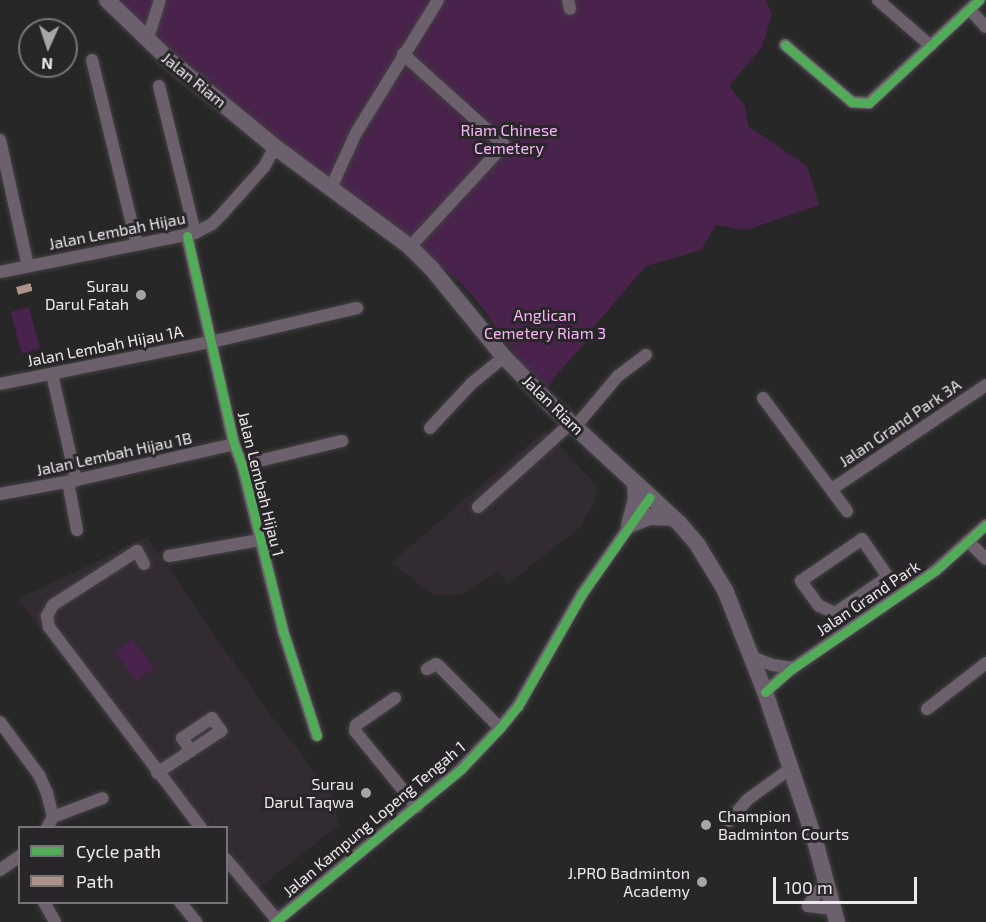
<!DOCTYPE html>
<style>
body{margin:0}
#map{position:relative;width:986px;height:922px;overflow:hidden;background:#282728;font-family:"Exo 2",sans-serif}
div>[style]{position:absolute}
.built>*{inset:0;background:#322b32}
.green>*{inset:0;background:#49234b;transform-origin:0 0}
.roads{filter:drop-shadow(0 0 2px #434243) drop-shadow(0 0 2px #434243)}
.minor>*{height:12px;margin:-6px;padding:0 6px;transform-origin:6px;border-radius:6px;background:#6c606d}
.major>*{height:16px;margin:-8px;padding:0 8px;transform-origin:8px;border-radius:8px;background:#6d606e}
.quiet>*{height:8px;margin-top:-4px;transform-origin:0;background:repeating-linear-gradient(90deg,#af9288 0 15px,transparent 0 23px)}
.cycleway>*{height:9px;margin:-4.5px;padding:0 4.5px;transform-origin:4.5px;border-radius:4.5px;background:#51ab58}
.dots>*{width:16px;height:16px;translate:-50% -50%;box-sizing:border-box;border:3px solid #292629;border-radius:50%}
span{translate:-50% -50%;white-space:nowrap;text-align:center;line-height:1.15;-webkit-text-stroke:6px #292629;paint-order:stroke}
.street-label{font-size:16px;color:#ebe9eb}
.park-label{font-size:16px;color:#f8b4f8}
.poi-label{font-size:16px;color:#ebe9eb}
.right{translate:-100% -50%;text-align:right}
.left{translate:0 -50%;text-align:left}
.legend{position:absolute;left:18px;top:826px;width:210px;height:78px;box-sizing:border-box;background:#292629;border:2px solid #777477;margin:0;padding:8px 10px;list-style:none;font-size:18px;color:#ebe9eb}
.legend li{display:flex;align-items:center;gap:12px;height:30px}
.legend b{width:30px;border:2px solid #777477}
.north{position:absolute;left:18px;top:18px;width:60px;height:60px;box-sizing:border-box;background:#292629;border:2px solid #777477;border-radius:50%;rotate:183deg;font-size:16px;font-weight:700;line-height:24px;text-align:center;color:#ebe9eb}
.north::after{content:'';display:block;margin:auto;width:21px;height:27px;background:#a7a5a7;clip-path:polygon(50% 0,100% 100%,50% 72%,0 100%)}
.scale{position:absolute;left:773px;top:877px;width:144px;height:27px;box-sizing:border-box;border:3px solid #ebe9eb;border-top:0;padding-left:8px;font-size:18px;line-height:21px;white-space:nowrap;color:#ebe9eb;-webkit-text-stroke:4px #292629;paint-order:stroke}
</style>
<div id="map">
<div class="built">
<div style="clip-path:polygon(545px 430px,598px 487px,593px 505px,580px 527px,508px 584px,498px 572px,460px 595px,434px 595px,391px 563px)"></div>
<div style="clip-path:polygon(147px 537px,264px 706px,318px 776px,331px 788px,339px 825px,245px 899px,227px 874px,226px 828px,191px 827px,18px 599px)"></div>
</div>
<div class="green">
<div style="clip-path:polygon(121px 0,766px 0,772px 14px,762px 47px,729px 86px,745px 106px,748px 126px,807px 166px,819px 205px,747px 230px,716px 225px,701px 250px,646px 266px,585px 337px,587px 341px,558px 373px,548px 387px,519px 361px,482px 307px,459px 281px,338px 184px,206px 84px,128px 12px)"></div>
<div style="left:29px;top:307px;width:43px;height:19px;rotate:75deg"></div>
<div style="left:133px;top:639px;width:36px;height:22px;rotate:54deg"></div>
</div>
<div class="roads">
<div class="minor">
<div style="left:568px;top:0;width:9px;rotate:77deg"></div>
<div style="left:878px;top:0;width:70px;rotate:41deg"></div>
<div style="left:970px;top:10px;width:23px;rotate:47deg"></div>
<div style="left:147px;top:41px;width:43px;rotate:-72.4deg"></div>
<div style="left:785px;top:45px;width:88px;rotate:40.4deg"></div>
<div style="left:852px;top:102px;width:17px;rotate:3deg"></div>
<div style="left:869px;top:103px;width:151px;rotate:-43.1deg"></div>
<div style="left:403px;top:54px;width:136px;rotate:42deg"></div>
<div style="left:504px;top:145px;width:139px;rotate:132.7deg"></div>
<div style="left:92px;top:60px;width:190px;rotate:76.3deg"></div>
<div style="left:159px;top:86px;width:151px;rotate:76.2deg"></div>
<div style="left:0;top:140px;width:129px;rotate:77.5deg"></div>
<div style="left:331px;top:188px;width:60px;rotate:-65.6deg"></div>
<div style="left:356px;top:133px;width:156px;rotate:-58.3deg"></div>
<div style="left:187px;top:236px;width:213px;rotate:77.3deg"></div>
<div style="left:234px;top:444px;width:22px;rotate:69deg"></div>
<div style="left:242px;top:465px;width:171px;rotate:76.1deg"></div>
<div style="left:283px;top:631px;width:110px;rotate:72.1deg"></div>
<div style="left:0;top:272px;width:199px;rotate:-11.3deg"></div>
<div style="left:195px;top:233px;width:19px;rotate:-28deg"></div>
<div style="left:212px;top:224px;width:16px;rotate:-45deg"></div>
<div style="left:223px;top:213px;width:62px;rotate:-48.3deg"></div>
<div style="left:264px;top:167px;width:23px;rotate:-61deg"></div>
<div style="left:52px;top:374px;width:109px;rotate:77.2deg"></div>
<div style="left:0;top:384px;width:215px;rotate:-11.3deg"></div>
<div style="left:211px;top:342px;width:150px;rotate:-13.1deg"></div>
<div style="left:763px;top:398px;width:141px;rotate:53.4deg"></div>
<div style="left:575px;top:427px;width:67px;rotate:-49.9deg"></div>
<div style="left:618px;top:376px;width:35px;rotate:-37deg"></div>
<div style="left:430px;top:428px;width:62px;rotate:-47deg"></div>
<div style="left:472px;top:383px;width:41px;rotate:-39.1deg"></div>
<div style="left:242px;top:465px;width:103px;rotate:-13.5deg"></div>
<div style="left:68px;top:482px;width:49px;rotate:79.4deg"></div>
<div style="left:832px;top:489px;width:186px;rotate:-34deg"></div>
<div style="left:0;top:494px;width:77px;rotate:-10.4deg"></div>
<div style="left:76px;top:480px;width:162px;rotate:-12.8deg"></div>
<div style="left:478px;top:507px;width:125px;rotate:-42.1deg"></div>
<div style="left:862px;top:539px;width:46px;rotate:55.6deg"></div>
<div style="left:888px;top:577px;width:64px;rotate:145.8deg"></div>
<div style="left:835px;top:613px;width:17px;rotate:-156deg"></div>
<div style="left:819px;top:606px;width:31px;rotate:-126deg"></div>
<div style="left:801px;top:581px;width:74px;rotate:-34.5deg"></div>
<div style="left:968px;top:541px;width:25px;rotate:45deg"></div>
<div style="left:169px;top:556px;width:92px;rotate:-10deg"></div>
<div style="left:144px;top:564px;width:15px;rotate:-118deg"></div>
<div style="left:137px;top:551px;width:100px;rotate:147.3deg"></div>
<div style="left:53px;top:605px;width:13px;rotate:119deg"></div>
<div style="left:47px;top:616px;width:11px;rotate:80deg"></div>
<div style="left:49px;top:627px;width:252px;rotate:52.9deg"></div>
<div style="left:750px;top:656px;width:24px;rotate:22deg"></div>
<div style="left:772px;top:665px;width:21px;rotate:8deg"></div>
<div style="left:427px;top:669px;width:10px;rotate:-29deg"></div>
<div style="left:436px;top:664px;width:4px;rotate:34deg"></div>
<div style="left:439px;top:666px;width:87px;rotate:45.5deg"></div>
<div style="left:765px;top:692px;width:37px;rotate:-41deg"></div>
<div style="left:793px;top:668px;width:173px;rotate:-34.4deg"></div>
<div style="left:936px;top:570px;width:67px;rotate:-42deg"></div>
<div style="left:395px;top:698px;width:47px;rotate:145.3deg"></div>
<div style="left:356px;top:725px;width:6px;rotate:99deg"></div>
<div style="left:355px;top:731px;width:98px;rotate:50.8deg"></div>
<div style="left:927px;top:709px;width:75px;rotate:-37.9deg"></div>
<div style="left:0;top:722px;width:66px;rotate:53.7deg"></div>
<div style="left:39px;top:775px;width:20px;rotate:66deg"></div>
<div style="left:47px;top:793px;width:25px;rotate:76deg"></div>
<div style="left:53px;top:817px;width:13px;rotate:119deg"></div>
<div style="left:157px;top:773px;width:77px;rotate:-33.3deg"></div>
<div style="left:221px;top:731px;width:16px;rotate:-125deg"></div>
<div style="left:212px;top:718px;width:36px;rotate:146deg"></div>
<div style="left:182px;top:738px;width:16px;rotate:55deg"></div>
<div style="left:53px;top:817px;width:53px;rotate:-20.8deg"></div>
<div style="left:729px;top:821px;width:28px;rotate:-49deg"></div>
<div style="left:747px;top:800px;width:54px;rotate:-36deg"></div>
<div style="left:226px;top:859px;width:80px;rotate:50.1deg"></div>
<div style="left:0;top:870px;width:24px;rotate:-35deg"></div>
<div style="left:826px;top:881px;width:31px;rotate:126deg"></div>
<div style="left:808px;top:906px;width:26px;rotate:7deg"></div>
<div style="left:44px;top:902px;width:23px;rotate:61deg"></div>
<div style="left:180px;top:902px;width:26px;rotate:51deg"></div>
<div style="left:275px;top:922px;width:241px;rotate:-39.4deg"></div>
<div style="left:461px;top:769px;width:57px;rotate:-46.4deg"></div>
<div style="left:500px;top:728px;width:28px;rotate:-51deg"></div>
<div style="left:518px;top:706px;width:129px;rotate:-60.3deg"></div>
<div style="left:582px;top:594px;width:118px;rotate:-55deg"></div>
</div>
<div class="major">
<div style="left:107px;top:0;width:85px;rotate:44deg"></div>
<div style="left:168px;top:59px;width:139px;rotate:39.4deg"></div>
<div style="left:275px;top:147px;width:168px;rotate:36.5deg"></div>
<div style="left:410px;top:247px;width:31px;rotate:45deg"></div>
<div style="left:432px;top:269px;width:114px;rotate:50.7deg"></div>
<div style="left:504px;top:357px;width:64px;rotate:45.6deg"></div>
<div style="left:549px;top:403px;width:177px;rotate:42.7deg"></div>
<div style="left:679px;top:523px;width:28px;rotate:49deg"></div>
<div style="left:697px;top:544px;width:54px;rotate:58.7deg"></div>
<div style="left:725px;top:590px;width:110px;rotate:68.6deg"></div>
<div style="left:765px;top:692px;width:157px;rotate:71.4deg"></div>
<div style="left:815px;top:841px;width:84px;rotate:74.8deg"></div>
<div style="left:629px;top:525px;width:22px;rotate:-21deg"></div>
<div style="left:650px;top:517px;width:23px;rotate:2deg"></div>
<div style="left:629px;top:525px;width:27px;rotate:-75deg"></div>
<div style="left:636px;top:499px;width:16px;rotate:-94deg"></div>
</div>
</div>
<div class="quiet">
<div style="left:17px;top:291px;width:18px;rotate:-16deg"></div>
</div>
<div class="cycleway">
<div style="left:785px;top:45px;width:88px;rotate:40.4deg"></div>
<div style="left:852px;top:102px;width:17px;rotate:3deg"></div>
<div style="left:869px;top:103px;width:151px;rotate:-43.1deg"></div>
<div style="left:187px;top:236px;width:213px;rotate:77.3deg"></div>
<div style="left:234px;top:444px;width:22px;rotate:69deg"></div>
<div style="left:242px;top:465px;width:171px;rotate:76.1deg"></div>
<div style="left:283px;top:631px;width:110px;rotate:72.1deg"></div>
<div style="left:765px;top:692px;width:37px;rotate:-41deg"></div>
<div style="left:793px;top:668px;width:173px;rotate:-34.4deg"></div>
<div style="left:936px;top:570px;width:67px;rotate:-42deg"></div>
<div style="left:275px;top:922px;width:241px;rotate:-39.4deg"></div>
<div style="left:461px;top:769px;width:57px;rotate:-46.4deg"></div>
<div style="left:500px;top:728px;width:28px;rotate:-51deg"></div>
<div style="left:518px;top:706px;width:129px;rotate:-60.3deg"></div>
<div style="left:582px;top:594px;width:118px;rotate:-55deg"></div>
</div>
<div class="dots">
<div style="left:141px;top:295px;background:#a7a5a7"></div>
<div style="left:366px;top:793px;background:#a7a5a7"></div>
<div style="left:706px;top:825px;background:#a7a5a7"></div>
<div style="left:702px;top:882px;background:#a7a5a7"></div>
</div>
<div class="street-label">
<span style="left:194px;top:80px;rotate:39deg">Jalan Riam</span>
<span style="left:117px;top:231px;rotate:-11deg">Jalan Lembah Hijau</span>
<span style="left:105px;top:346px;rotate:-11deg">Jalan Lembah Hijau 1A</span>
<span style="left:553px;top:405px;rotate:44deg">Jalan Riam</span>
<span style="left:900px;top:423px;rotate:-34deg">Jalan Grand Park 3A</span>
<span style="left:114px;top:454px;rotate:-12deg">Jalan Lembah Hijau 1B</span>
<span style="left:261px;top:484px;rotate:76deg">Jalan Lembah Hijau 1</span>
<span style="left:868px;top:598px;rotate:-34deg">Jalan Grand Park</span>
<span style="left:374px;top:819px;rotate:-40deg">Jalan Kampung Lopeng Tengah 1</span>
</div>
<div class="park-label">
<span style="left:509px;top:139px">Riam Chinese<br>Cemetery</span>
<span style="left:545px;top:324px">Anglican<br>Cemetery Riam 3</span>
</div>
<div class="poi-label">
<span class="right" style="left:129px;top:295px">Surau<br>Darul Fatah</span>
<span class="right" style="left:354px;top:793px">Surau<br>Darul Taqwa</span>
<span class="left" style="left:718px;top:825px">Champion<br>Badminton Courts</span>
<span class="right" style="left:690px;top:882px">J.PRO Badminton<br>Academy</span>
</div>
<ul class="legend">
<li><b style="height:8px;background:#51ab58"></b>Cycle path</li>
<li><b style="height:8px;background:#af9288"></b>Path</li>
</ul>
<div class="north">N</div>
<div class="scale">100 m</div>
</div>
